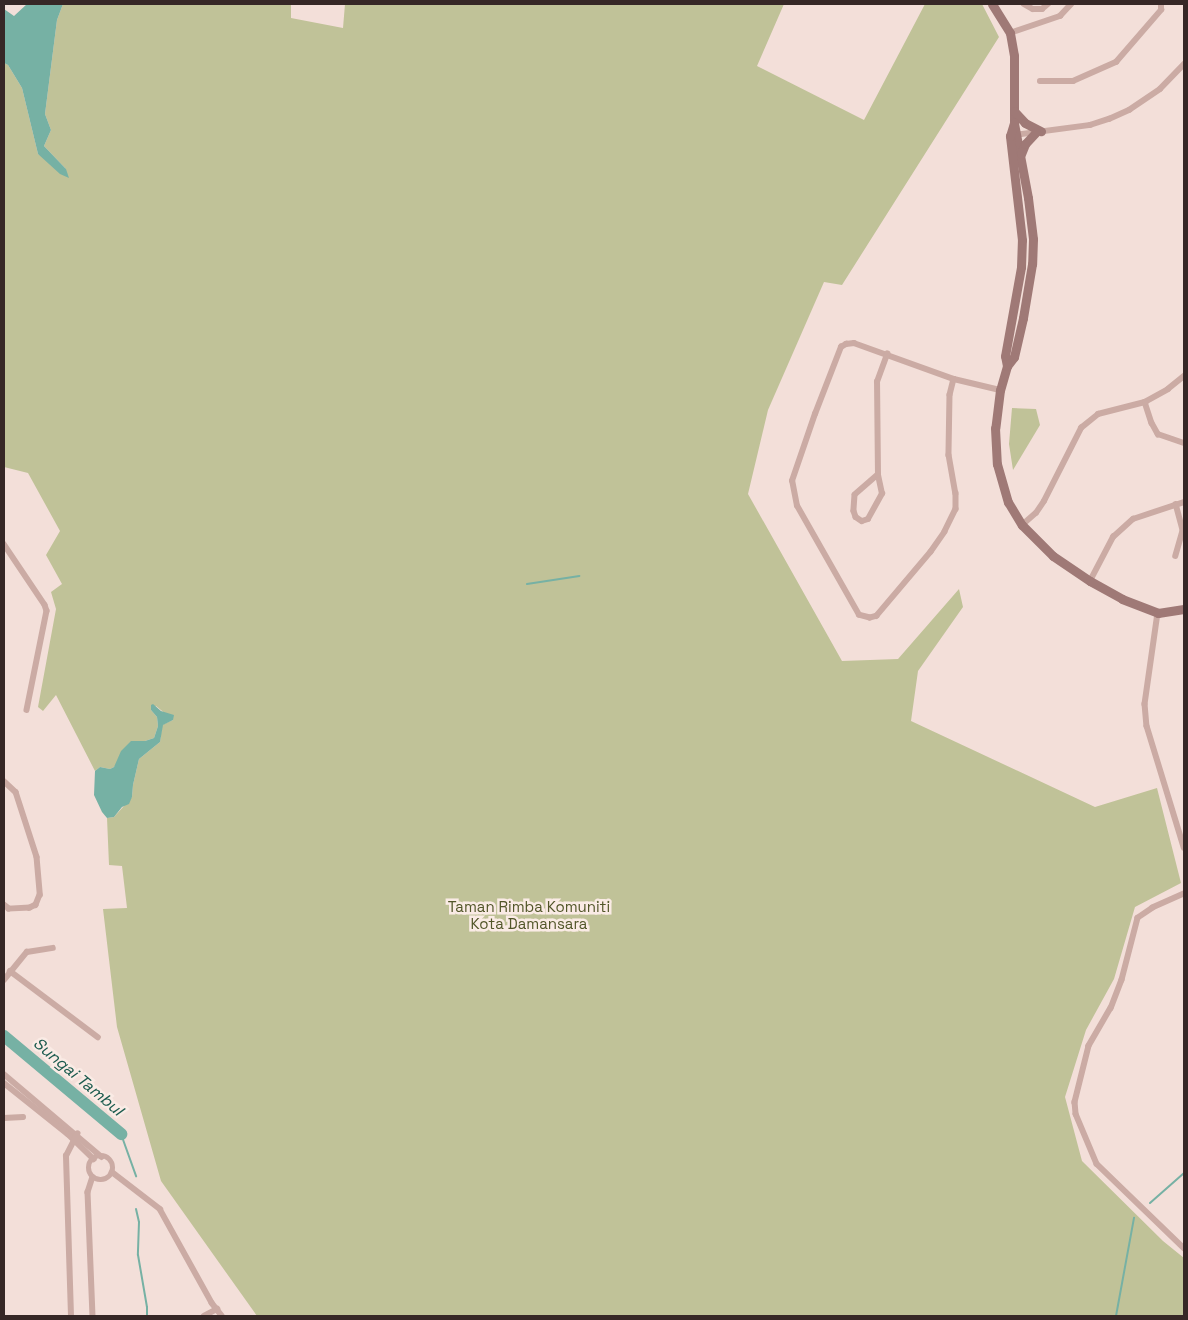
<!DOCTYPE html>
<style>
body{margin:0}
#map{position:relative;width:1188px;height:1320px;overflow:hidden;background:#f3dfd9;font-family:"Space Grotesk",sans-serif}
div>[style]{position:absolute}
.green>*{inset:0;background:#c0c298}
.water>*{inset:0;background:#76b1a4}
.stream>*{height:2px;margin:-1px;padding:0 1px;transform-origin:1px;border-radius:1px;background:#76b1a4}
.river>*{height:12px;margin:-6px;padding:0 6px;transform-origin:6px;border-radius:6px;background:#76b1a4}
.street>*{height:5.5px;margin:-2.75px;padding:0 2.75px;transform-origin:2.75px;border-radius:2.75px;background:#cbaba4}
.street>.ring{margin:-2.75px;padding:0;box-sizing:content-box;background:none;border:5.5px solid #cbaba4;border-radius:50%}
.secondary>*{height:9px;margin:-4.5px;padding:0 4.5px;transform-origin:4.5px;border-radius:4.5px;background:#9f7976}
span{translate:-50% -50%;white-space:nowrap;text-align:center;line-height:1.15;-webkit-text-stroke:5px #faebe5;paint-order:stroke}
.park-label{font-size:15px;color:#525629}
.water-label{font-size:16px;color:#1a5a4d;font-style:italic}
.frame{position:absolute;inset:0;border:5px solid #362726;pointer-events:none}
</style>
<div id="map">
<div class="green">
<div style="clip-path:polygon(63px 4px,291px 4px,291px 18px,343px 28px,345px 4px,784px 4px,757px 66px,864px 120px,925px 4px,982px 4px,999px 37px,842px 285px,824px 282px,768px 410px,748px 494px,842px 661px,898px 659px,959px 589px,963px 607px,918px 671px,911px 721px,1095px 807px,1157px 788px,1181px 883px,1135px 907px,1114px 979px,1086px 1030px,1065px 1097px,1082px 1161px,1163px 1241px,1184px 1258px,1184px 1316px,257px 1316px,161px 1181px,117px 1027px,103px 909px,127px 908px,122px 866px,109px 865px,107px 818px,114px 817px,132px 797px,133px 785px,139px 759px,160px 742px,162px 725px,173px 720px,156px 706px,151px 710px,157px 717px,158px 726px,154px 738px,145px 741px,137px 741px,114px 767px,110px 769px,100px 767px,95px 771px,56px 695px,43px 711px,38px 707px,56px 609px,51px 592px,62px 584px,46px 555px,60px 531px,28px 473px,4px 467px,4px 63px,8px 65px,22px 88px,38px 154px,66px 169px,44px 146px,51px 130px,45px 114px,57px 20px)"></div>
<div style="clip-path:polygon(1012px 408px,1036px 409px,1040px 425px,1013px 470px,1009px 444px)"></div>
</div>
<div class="water">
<div style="clip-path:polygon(27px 4px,63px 4px,57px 20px,45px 114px,51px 130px,44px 146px,66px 169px,69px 178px,60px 174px,38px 154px,22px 88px,8px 65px,4px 63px,4px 9px,14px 16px)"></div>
<div style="clip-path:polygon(153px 704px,161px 711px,174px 715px,173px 720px,163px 725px,160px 742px,139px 759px,133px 785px,132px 797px,129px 804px,122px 807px,114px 817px,107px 818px,102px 812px,94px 795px,95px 771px,100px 767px,110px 769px,114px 767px,121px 751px,131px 741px,145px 741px,154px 738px,158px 726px,157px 717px,151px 710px,151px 705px)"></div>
</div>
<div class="stream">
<div style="left:527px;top:584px;width:53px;rotate:-8.7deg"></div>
<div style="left:121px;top:1134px;width:45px;rotate:70.3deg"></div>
<div style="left:1150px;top:1203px;width:45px;rotate:-41.4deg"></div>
<div style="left:136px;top:1209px;width:13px;rotate:77deg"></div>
<div style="left:139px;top:1222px;width:33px;rotate:92deg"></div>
<div style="left:138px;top:1255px;width:53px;rotate:80.2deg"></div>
<div style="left:147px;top:1307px;width:9px;rotate:90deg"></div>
<div style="left:1116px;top:1316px;width:100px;rotate:-79.6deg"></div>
</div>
<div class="river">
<div style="left:4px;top:1036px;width:153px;rotate:39.9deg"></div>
</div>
<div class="street">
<div style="left:1024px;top:4px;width:10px;rotate:29deg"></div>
<div style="left:1033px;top:9px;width:9px"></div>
<div style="left:1042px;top:9px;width:8px;rotate:-40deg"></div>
<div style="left:1010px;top:33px;width:53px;rotate:-18.8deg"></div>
<div style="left:1060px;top:16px;width:16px;rotate:-47deg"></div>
<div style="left:1040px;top:81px;width:33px"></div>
<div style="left:1073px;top:81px;width:47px;rotate:-23.8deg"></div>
<div style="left:1116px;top:62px;width:69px;rotate:-49.1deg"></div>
<div style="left:1161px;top:10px;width:6px;rotate:-90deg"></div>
<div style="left:1014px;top:135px;width:77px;rotate:-7.5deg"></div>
<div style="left:1090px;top:125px;width:20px;rotate:-18deg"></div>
<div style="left:1109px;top:119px;width:22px;rotate:-24deg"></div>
<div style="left:1129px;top:110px;width:37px;rotate:-34deg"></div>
<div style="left:1160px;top:89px;width:35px;rotate:-46deg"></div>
<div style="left:854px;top:343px;width:106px;rotate:19.8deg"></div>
<div style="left:954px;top:379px;width:16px;rotate:104deg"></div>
<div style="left:950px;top:395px;width:60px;rotate:91deg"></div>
<div style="left:949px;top:455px;width:39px;rotate:80deg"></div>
<div style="left:956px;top:493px;width:16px;rotate:90deg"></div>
<div style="left:956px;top:509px;width:25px;rotate:116deg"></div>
<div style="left:945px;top:532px;width:24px;rotate:125deg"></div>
<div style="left:931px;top:552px;width:84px;rotate:130.2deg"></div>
<div style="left:877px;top:616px;width:7px;rotate:164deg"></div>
<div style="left:870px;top:618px;width:11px;rotate:-165deg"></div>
<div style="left:859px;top:615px;width:125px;rotate:-119.6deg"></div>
<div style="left:797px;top:506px;width:25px;rotate:-101deg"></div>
<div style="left:792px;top:481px;width:71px;rotate:-71.1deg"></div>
<div style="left:815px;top:414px;width:72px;rotate:-68.8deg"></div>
<div style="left:841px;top:347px;width:6px;rotate:-31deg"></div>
<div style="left:846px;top:344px;width:8px;rotate:-7deg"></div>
<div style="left:954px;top:379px;width:47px;rotate:13.4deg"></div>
<div style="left:1145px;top:402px;width:22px;rotate:72deg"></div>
<div style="left:1152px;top:423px;width:13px;rotate:61deg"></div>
<div style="left:1158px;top:434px;width:28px;rotate:19deg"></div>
<div style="left:878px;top:475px;width:30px;rotate:139deg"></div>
<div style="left:855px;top:495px;width:16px;rotate:94deg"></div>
<div style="left:854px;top:511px;width:6px;rotate:72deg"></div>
<div style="left:856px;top:517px;width:7px;rotate:34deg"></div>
<div style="left:862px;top:521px;width:6px;rotate:-18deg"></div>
<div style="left:868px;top:519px;width:29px;rotate:-61deg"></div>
<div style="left:882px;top:494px;width:19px;rotate:-102deg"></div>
<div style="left:878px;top:475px;width:93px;rotate:-90.6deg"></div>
<div style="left:877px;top:382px;width:30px;rotate:-70deg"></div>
<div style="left:1176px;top:504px;width:28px;rotate:75deg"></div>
<div style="left:1183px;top:531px;width:26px;rotate:106deg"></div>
<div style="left:1022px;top:525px;width:18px;rotate:-41deg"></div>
<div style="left:1036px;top:513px;width:14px;rotate:-56deg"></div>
<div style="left:1044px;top:501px;width:82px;rotate:-63.1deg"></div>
<div style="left:1081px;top:428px;width:22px;rotate:-39deg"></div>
<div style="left:1098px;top:414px;width:49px;rotate:-14.3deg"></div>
<div style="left:1145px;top:402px;width:26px;rotate:-29deg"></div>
<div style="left:1168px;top:389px;width:21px;rotate:-39deg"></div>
<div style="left:4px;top:544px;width:73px;rotate:56.1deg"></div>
<div style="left:45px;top:605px;width:6px;rotate:72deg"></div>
<div style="left:47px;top:611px;width:101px;rotate:101.4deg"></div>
<div style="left:1090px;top:581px;width:50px;rotate:-62.4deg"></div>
<div style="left:1113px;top:537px;width:27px;rotate:-42deg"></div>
<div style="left:1133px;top:519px;width:54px;rotate:-18.4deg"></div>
<div style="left:1158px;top:613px;width:92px;rotate:98.1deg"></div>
<div style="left:1145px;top:704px;width:22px;rotate:85deg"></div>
<div style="left:1147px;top:726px;width:127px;rotate:73deg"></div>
<div style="left:4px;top:781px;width:16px;rotate:43deg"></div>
<div style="left:16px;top:792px;width:68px;rotate:72.1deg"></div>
<div style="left:37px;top:857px;width:38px;rotate:85deg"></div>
<div style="left:40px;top:895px;width:11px;rotate:112deg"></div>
<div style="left:36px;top:905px;width:7px;rotate:153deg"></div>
<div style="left:30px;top:908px;width:21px;rotate:177deg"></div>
<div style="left:9px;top:909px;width:6px;rotate:-141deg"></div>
<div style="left:1184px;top:894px;width:34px;rotate:156deg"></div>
<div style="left:1153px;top:908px;width:18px;rotate:146deg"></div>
<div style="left:1138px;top:918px;width:64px;rotate:104.5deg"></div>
<div style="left:1122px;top:980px;width:30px;rotate:111deg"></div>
<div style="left:1111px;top:1008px;width:44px;rotate:120.1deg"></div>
<div style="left:1089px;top:1046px;width:58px;rotate:104deg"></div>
<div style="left:1075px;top:1102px;width:12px;rotate:85deg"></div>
<div style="left:1076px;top:1114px;width:54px;rotate:67.2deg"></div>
<div style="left:1097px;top:1164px;width:121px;rotate:44deg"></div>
<div style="left:10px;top:971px;width:110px;rotate:36.9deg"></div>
<div style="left:4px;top:980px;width:36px;rotate:-51deg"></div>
<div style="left:27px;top:952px;width:26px;rotate:-9deg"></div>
<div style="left:4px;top:1074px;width:128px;rotate:40.3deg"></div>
<div style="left:4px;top:1083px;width:82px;rotate:38.6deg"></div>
<div style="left:68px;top:1134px;width:36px;rotate:44deg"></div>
<div style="left:4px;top:1118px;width:19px;rotate:-3deg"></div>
<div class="ring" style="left:89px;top:1156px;width:18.5px;height:18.5px"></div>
<div style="left:112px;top:1172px;width:61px;rotate:37.6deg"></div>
<div style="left:160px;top:1209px;width:107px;rotate:61deg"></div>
<div style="left:212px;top:1303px;width:16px;rotate:52deg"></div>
<div style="left:93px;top:1177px;width:16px;rotate:108deg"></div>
<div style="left:88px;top:1192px;width:124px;rotate:87.7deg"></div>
<div style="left:71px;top:1316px;width:160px;rotate:-91.8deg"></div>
<div style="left:66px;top:1156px;width:25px;rotate:-63deg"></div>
<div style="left:204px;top:1316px;width:15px;rotate:-28deg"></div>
</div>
<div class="secondary">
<div style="left:992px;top:4px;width:34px;rotate:58deg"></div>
<div style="left:1010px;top:33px;width:23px;rotate:80deg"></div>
<div style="left:1014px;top:56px;width:67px;rotate:90deg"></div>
<div style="left:1014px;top:123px;width:76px;rotate:79.4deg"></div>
<div style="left:1028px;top:198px;width:41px;rotate:83deg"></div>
<div style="left:1033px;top:239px;width:25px;rotate:92deg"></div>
<div style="left:1032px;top:264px;width:55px;rotate:99.5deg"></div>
<div style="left:1023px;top:318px;width:40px;rotate:103deg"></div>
<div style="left:1014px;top:357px;width:11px;rotate:128deg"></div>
<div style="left:1007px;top:366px;width:25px;rotate:106deg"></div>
<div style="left:1000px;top:390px;width:38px;rotate:97deg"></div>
<div style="left:995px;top:428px;width:36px;rotate:87deg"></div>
<div style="left:997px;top:464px;width:40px;rotate:74deg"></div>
<div style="left:1008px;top:502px;width:27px;rotate:59deg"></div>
<div style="left:1022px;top:525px;width:44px;rotate:45deg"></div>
<div style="left:1053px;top:556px;width:45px;rotate:34deg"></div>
<div style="left:1090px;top:581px;width:37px;rotate:29deg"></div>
<div style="left:1122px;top:599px;width:39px;rotate:21deg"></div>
<div style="left:1158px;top:613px;width:26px;rotate:-9deg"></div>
<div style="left:1014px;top:111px;width:16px;rotate:47deg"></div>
<div style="left:1025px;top:123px;width:18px;rotate:27deg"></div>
<div style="left:1021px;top:154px;width:11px;rotate:-68deg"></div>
<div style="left:1025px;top:144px;width:16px;rotate:-47deg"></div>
<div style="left:1007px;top:366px;width:10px;rotate:-101deg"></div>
<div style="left:1005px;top:356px;width:90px;rotate:-79.8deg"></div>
<div style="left:1021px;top:267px;width:27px;rotate:-88deg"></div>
<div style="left:1022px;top:240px;width:105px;rotate:-96.6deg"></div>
<div style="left:1010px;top:136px;width:14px;rotate:-73deg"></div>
</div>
<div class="park-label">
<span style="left:529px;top:915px">Taman Rimba Komuniti<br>Kota Damansara</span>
</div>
<div class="water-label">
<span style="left:78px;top:1077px;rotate:40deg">Sungai Tambul</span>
</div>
<div class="frame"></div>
</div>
